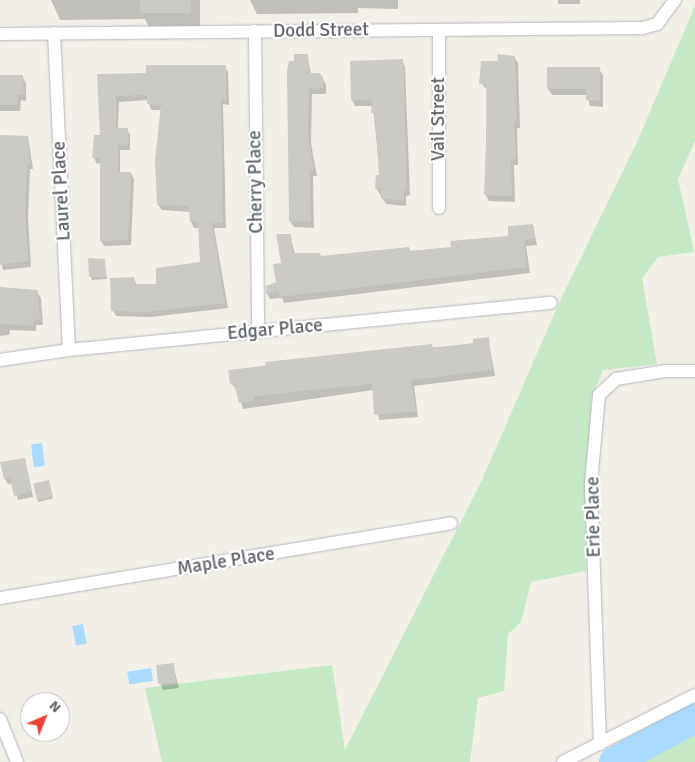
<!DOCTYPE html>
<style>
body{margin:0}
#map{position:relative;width:695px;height:762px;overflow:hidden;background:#f1efe8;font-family:Signika,sans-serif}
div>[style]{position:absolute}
.green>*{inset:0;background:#c5e8c5}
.water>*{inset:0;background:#aadaff;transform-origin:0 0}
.shadow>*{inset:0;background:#0003;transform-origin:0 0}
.river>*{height:30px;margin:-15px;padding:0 15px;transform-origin:15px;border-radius:15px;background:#aadaff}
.building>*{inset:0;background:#cccac5;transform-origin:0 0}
.roads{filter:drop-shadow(0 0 1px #b5b8bc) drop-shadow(0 0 1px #b5b8bc)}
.minor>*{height:12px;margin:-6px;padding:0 6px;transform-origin:6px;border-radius:6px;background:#fff}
span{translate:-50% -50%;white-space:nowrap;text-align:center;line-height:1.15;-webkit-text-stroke:4.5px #fff;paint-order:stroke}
.street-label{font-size:19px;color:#5f6368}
.north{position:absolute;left:20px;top:692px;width:50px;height:50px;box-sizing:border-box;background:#fff;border:1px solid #bfc1c3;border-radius:50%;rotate:44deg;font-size:14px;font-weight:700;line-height:20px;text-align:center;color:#5f6368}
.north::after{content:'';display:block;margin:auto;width:18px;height:22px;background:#ea4335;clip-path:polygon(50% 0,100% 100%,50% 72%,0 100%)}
</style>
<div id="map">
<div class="green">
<div style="clip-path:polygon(695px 6px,695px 141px,678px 179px,694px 252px,658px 257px,642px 278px,657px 364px,603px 370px,591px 399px,586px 571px,531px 582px,521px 622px,508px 634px,504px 691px,478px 698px,470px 762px,162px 762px,145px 688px,332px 665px,345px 750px,482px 480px,559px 303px,637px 142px)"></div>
<div style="clip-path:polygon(695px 720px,695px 762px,622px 762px)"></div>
</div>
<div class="water">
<div style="left:42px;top:443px;width:23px;height:11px;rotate:83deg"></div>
<div style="left:83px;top:624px;width:20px;height:11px;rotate:79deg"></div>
<div style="left:151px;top:668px;width:13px;height:24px;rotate:81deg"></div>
</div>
<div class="shadow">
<div style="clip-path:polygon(51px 0,200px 0,200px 29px,150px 29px,145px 19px,60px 20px)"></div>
<div style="clip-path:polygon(250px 0,398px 0,398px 9px,358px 8px,358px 13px,257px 14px)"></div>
<div style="left:558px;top:0;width:22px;height:4px"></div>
<div style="clip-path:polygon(307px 55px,311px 74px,322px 78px,326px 84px,326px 94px,312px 94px,311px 143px,317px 176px,313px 176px,314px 228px,294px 227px,290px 221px,288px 71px)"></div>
<div style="clip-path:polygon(514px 57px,518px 63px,520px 128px,517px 128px,518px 165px,514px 165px,515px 202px,489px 201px,485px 194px,487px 90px,481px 83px,499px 63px)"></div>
<div style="clip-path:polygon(402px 61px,405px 67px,410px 195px,406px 196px,406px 206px,386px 204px,376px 188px,380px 176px,373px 106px,355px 106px,352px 100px,351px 62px)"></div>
<div style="clip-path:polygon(225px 66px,228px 72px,229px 105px,223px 104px,226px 228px,214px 228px,228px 308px,151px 317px,116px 316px,113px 310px,134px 278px,137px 286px,158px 285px,201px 264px,200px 228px,194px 228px,191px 222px,191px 212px,162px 210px,158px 205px,162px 110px,151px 110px,148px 100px,119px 102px,118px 129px,127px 129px,130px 135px,130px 150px,120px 150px,120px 173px,131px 173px,134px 179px,131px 245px,104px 246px,101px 240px,101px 163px,97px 164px,94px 158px,101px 137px,98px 75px,148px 75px)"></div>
<div style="clip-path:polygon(549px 69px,599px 69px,603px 75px,603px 107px,590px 106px,587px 95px,552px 95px,548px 89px)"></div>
<div style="clip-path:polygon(0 76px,22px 76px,26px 83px,26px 101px,21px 100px,20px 111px,0 111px)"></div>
<div style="clip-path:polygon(28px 137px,33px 169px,30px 169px,28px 217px,31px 267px,3px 270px,0 256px)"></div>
<div style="clip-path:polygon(533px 225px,537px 245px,526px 246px,530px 273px,284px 303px,282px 298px,270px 299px,267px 293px,277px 282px,290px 235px,295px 254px,321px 257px,453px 248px,510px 237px)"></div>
<div style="clip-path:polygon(104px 260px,107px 279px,92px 280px,91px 277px)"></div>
<div style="clip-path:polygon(0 288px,37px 292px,41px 298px,43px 325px,36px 325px,36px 331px,10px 330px,9px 335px,0 336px)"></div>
<div style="clip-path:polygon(488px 338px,495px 376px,414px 386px,418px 417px,379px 420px,373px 390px,243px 409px,237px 390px,231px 383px,229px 371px,338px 355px,475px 344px)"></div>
<div style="clip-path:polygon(25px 459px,33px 497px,18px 500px,13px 483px,8px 484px,5px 479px,2px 463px)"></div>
<div style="left:49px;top:482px;width:17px;height:15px;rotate:77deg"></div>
<div style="clip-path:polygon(173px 665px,179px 688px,163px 690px,160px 683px)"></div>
</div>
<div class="river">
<div style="left:614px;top:762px;width:92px;rotate:-28.5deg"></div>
</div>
<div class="building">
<div style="left:140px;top:0;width:51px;height:13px"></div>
<div style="clip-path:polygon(294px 54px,308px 54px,309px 73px,319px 73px,323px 77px,323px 88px,309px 89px,308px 136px,314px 170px,310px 170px,311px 222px,289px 221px,287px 71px,289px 61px,294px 61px)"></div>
<div style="clip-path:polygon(497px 54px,515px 56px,517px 122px,514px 122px,516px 159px,511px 159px,512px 196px,484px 195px,487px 121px,486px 84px,479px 84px,481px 61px,498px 61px)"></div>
<div style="clip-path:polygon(403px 59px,407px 190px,404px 190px,404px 200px,381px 199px,381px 188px,375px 189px,376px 175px,379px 175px,375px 113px,371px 113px,372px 100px,351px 100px,350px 61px)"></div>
<div style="clip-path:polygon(146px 65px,226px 65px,226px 100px,221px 99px,223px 223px,212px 223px,225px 303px,147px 312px,111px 311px,110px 278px,134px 277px,135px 284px,156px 284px,156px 268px,200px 262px,198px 222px,190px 222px,189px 206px,157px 205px,155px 160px,161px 105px,147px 104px,147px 95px,116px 96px,116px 128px,128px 128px,128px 144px,118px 145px,118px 172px,131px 172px,128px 240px,100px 241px,100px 158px,92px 158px,94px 135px,100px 135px,97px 74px,146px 73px)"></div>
<div style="clip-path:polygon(547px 67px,600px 67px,600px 101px,586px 100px,586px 89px,547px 89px)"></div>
<div style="clip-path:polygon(0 75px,23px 75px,24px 95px,18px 95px,17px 105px,0 105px)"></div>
<div style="clip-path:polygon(0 135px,28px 136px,30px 164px,27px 164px,25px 210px,28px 261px,0 265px)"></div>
<div style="clip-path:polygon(533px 224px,535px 239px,524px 240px,527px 267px,280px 297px,278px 292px,266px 294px,266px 286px,276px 282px,273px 264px,281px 263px,276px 234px,291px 234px,293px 253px,320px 253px,321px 256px,409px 247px,410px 251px,451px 247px,450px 241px,508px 236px,508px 226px)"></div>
<div style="clip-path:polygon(88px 258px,105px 259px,106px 277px,89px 277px)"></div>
<div style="clip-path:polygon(0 287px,38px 290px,40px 320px,33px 319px,34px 326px,0 324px)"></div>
<div style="clip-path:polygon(489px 337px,492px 370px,411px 380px,416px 411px,374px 415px,372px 384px,255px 396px,253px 401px,239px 403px,234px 384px,230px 384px,228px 370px,266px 366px,265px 362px,432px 344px,433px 348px,473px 343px,473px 339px)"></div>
<div style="clip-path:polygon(25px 458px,31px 492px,14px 496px,10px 478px,4px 479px,0 462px)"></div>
<div style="left:49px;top:480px;width:17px;height:16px;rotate:77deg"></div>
<div style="left:174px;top:663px;width:19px;height:18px;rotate:84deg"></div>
</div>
<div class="roads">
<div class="minor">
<div style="left:255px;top:31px;width:301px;rotate:89.4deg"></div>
<div style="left:54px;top:33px;width:317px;rotate:87.3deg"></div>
<div style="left:0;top:34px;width:643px;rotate:-0.53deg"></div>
<div style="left:643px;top:28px;width:15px;rotate:-16deg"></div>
<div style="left:657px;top:24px;width:30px;rotate:-53deg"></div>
<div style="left:439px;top:208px;width:178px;rotate:-90deg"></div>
<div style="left:0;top:360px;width:70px;rotate:-8.2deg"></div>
<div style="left:69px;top:350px;width:484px;rotate:-5.6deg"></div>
<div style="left:0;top:598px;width:457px;rotate:-9.4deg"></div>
<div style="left:0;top:719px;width:46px;rotate:68.4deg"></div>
<div style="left:600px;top:744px;width:261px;rotate:-92deg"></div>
<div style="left:591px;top:483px;width:88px;rotate:-84.8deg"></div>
<div style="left:599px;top:395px;width:23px;rotate:-43deg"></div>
<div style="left:616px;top:379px;width:51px;rotate:-9.1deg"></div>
<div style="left:666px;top:371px;width:29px"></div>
<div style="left:563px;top:762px;width:148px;rotate:-26.9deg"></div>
</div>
</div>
<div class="street-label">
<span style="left:321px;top:31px;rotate:-1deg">Dodd Street</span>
<span style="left:439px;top:119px;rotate:-90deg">Vail Street</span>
<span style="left:256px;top:182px;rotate:-91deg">Cherry Place</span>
<span style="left:62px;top:191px;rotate:-93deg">Laurel Place</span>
<span style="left:275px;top:330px;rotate:-5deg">Edgar Place</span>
<span style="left:594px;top:517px;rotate:-91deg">Erie Place</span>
<span style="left:226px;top:562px;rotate:-9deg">Maple Place</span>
</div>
<div class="north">N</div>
</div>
